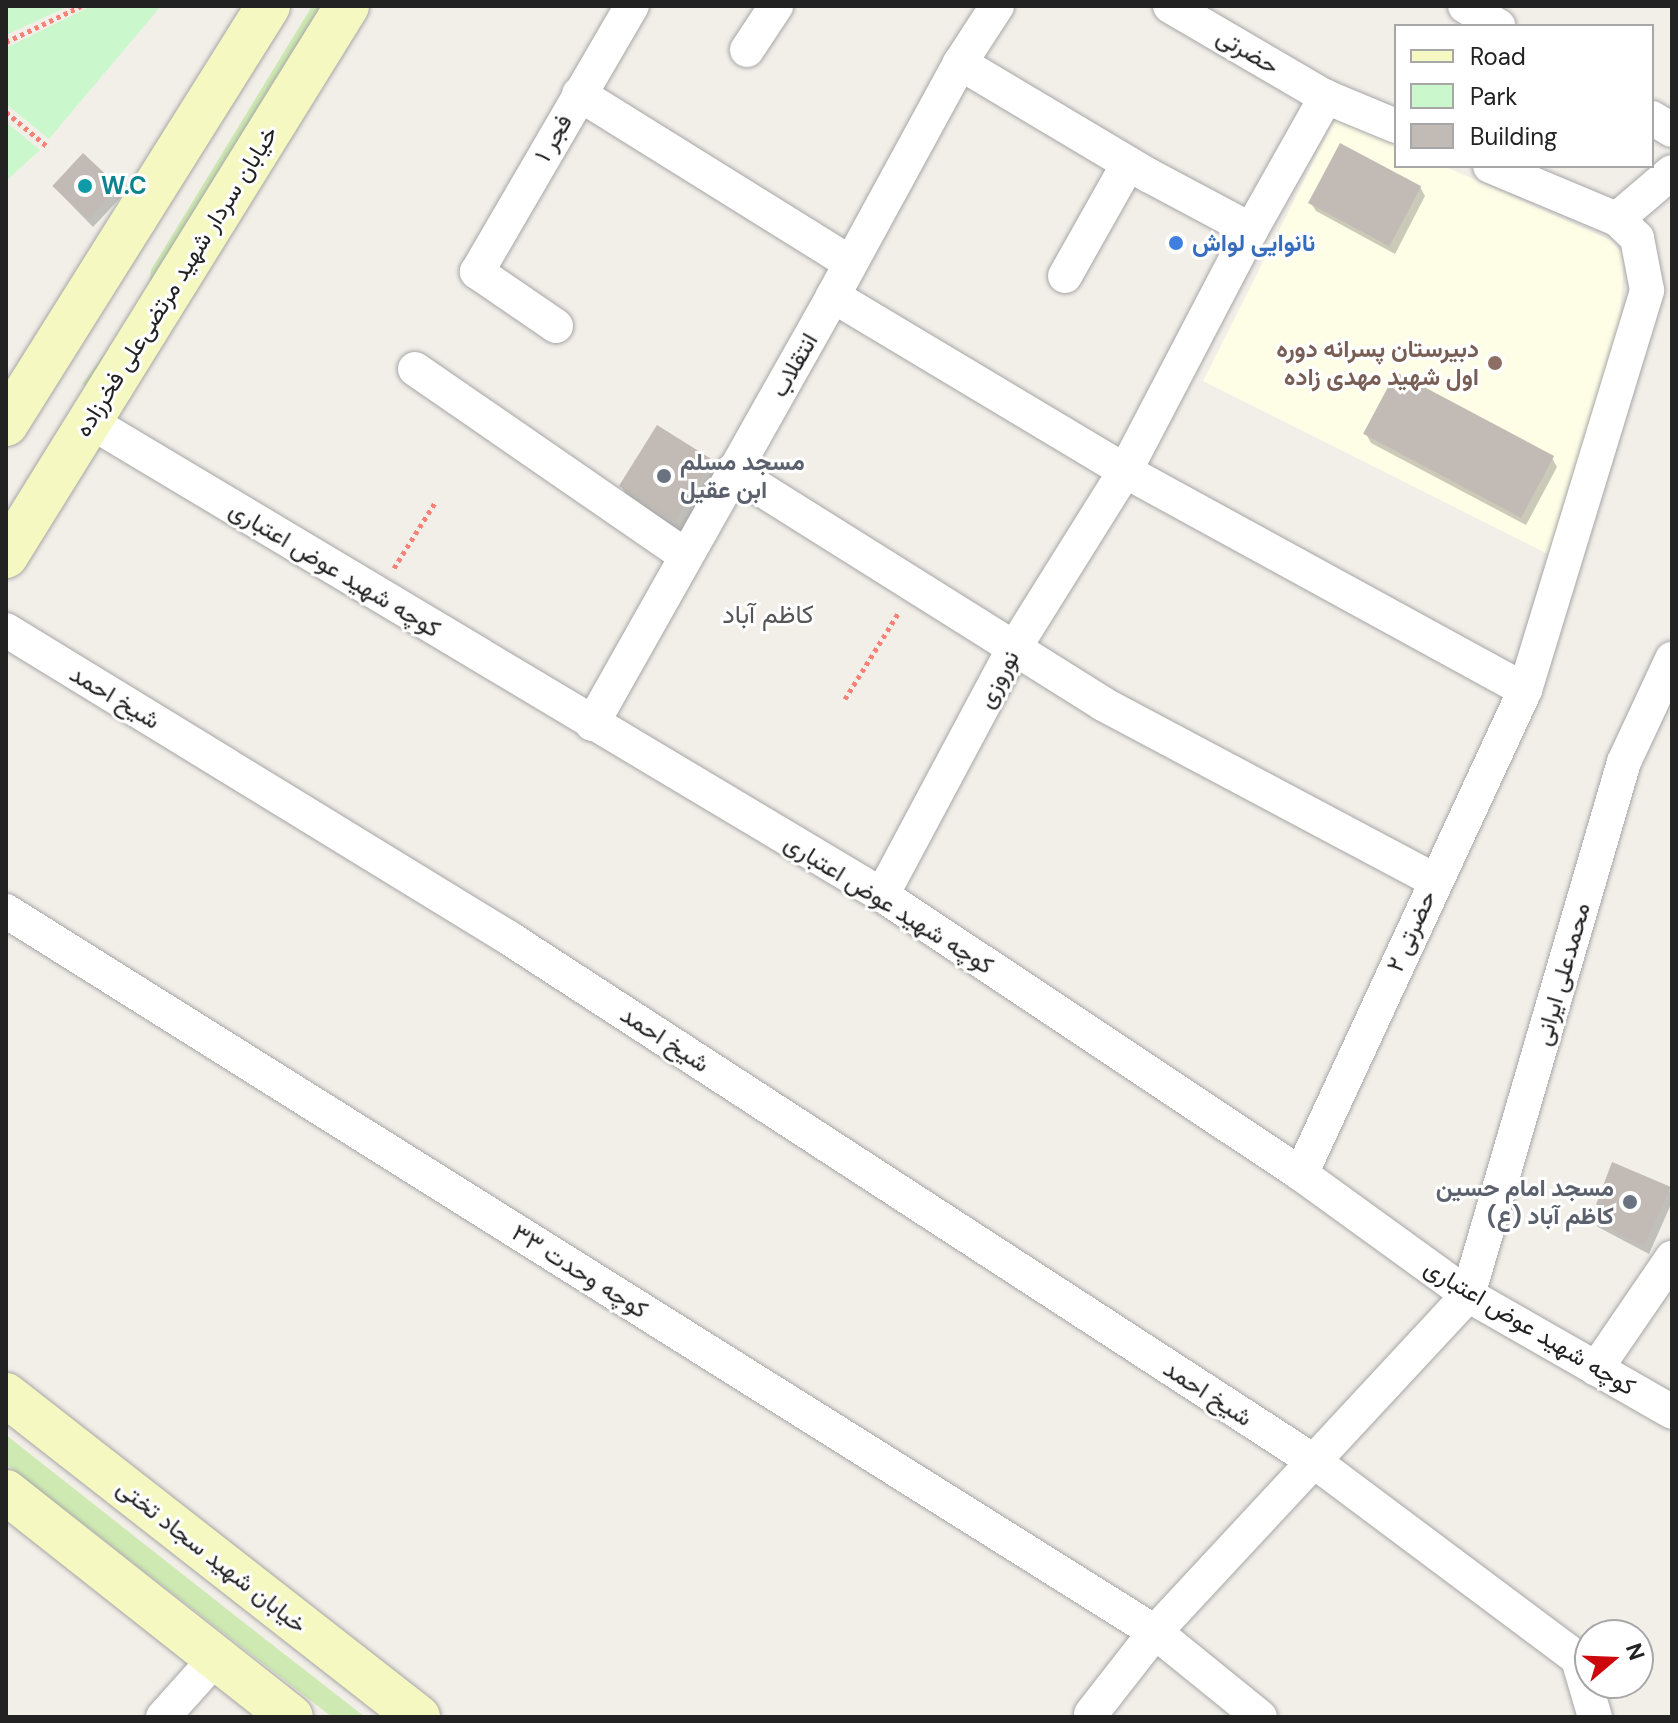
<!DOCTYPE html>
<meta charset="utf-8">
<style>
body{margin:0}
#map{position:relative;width:1678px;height:1723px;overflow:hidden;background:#f2efe9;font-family:"DM Sans",Vazirmatn,sans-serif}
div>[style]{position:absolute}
.education>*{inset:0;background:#fefde6}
.grass>*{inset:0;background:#cee9b2}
.park>*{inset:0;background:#caf8cc}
.shadow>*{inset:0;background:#0003}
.building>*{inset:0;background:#c2bbb5;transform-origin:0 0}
.path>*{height:5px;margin-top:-2.5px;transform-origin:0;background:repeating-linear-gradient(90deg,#f58177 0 4px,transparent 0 8px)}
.roads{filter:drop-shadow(0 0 2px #a6a6a6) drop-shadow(0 0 2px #a6a6a6)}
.street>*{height:34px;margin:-17px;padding:0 17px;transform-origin:17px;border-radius:17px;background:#fff}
.secondary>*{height:44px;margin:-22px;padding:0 22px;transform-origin:22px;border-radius:22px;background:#f6f8c1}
.dots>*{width:22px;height:22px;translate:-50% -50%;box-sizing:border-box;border:4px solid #fff;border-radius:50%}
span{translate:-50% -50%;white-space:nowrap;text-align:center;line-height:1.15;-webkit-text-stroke:6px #fff;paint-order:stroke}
.street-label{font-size:24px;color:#222}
.culture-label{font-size:24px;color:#0d838f;font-weight:700}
.left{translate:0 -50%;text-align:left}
.shop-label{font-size:24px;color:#366cbe;font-weight:700}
.education-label{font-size:24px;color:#785e54;font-weight:700}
.right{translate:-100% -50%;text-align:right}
.worship-label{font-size:24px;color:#5b616d;font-weight:700}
.neighbourhood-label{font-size:26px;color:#555}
.frame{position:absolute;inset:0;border:8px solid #222;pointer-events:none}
.legend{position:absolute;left:1394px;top:24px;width:260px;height:144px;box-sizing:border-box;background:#fff;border:2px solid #a7a7a7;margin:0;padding:10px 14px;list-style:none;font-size:24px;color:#222}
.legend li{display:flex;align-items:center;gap:16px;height:40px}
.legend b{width:40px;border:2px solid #a7a7a7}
.north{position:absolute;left:1574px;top:1619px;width:80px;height:80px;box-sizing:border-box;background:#fff;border:2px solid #a7a7a7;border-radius:50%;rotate:71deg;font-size:22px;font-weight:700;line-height:32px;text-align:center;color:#222}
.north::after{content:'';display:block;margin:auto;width:28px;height:36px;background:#cc080d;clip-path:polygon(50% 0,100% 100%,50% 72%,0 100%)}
</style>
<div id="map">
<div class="education">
<div style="clip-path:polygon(1335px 119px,1396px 145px,1396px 166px,1444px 166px,1612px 241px,1624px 256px,1620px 318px,1598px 408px,1554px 557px,1203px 381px)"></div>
</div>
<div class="grass">
<div style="clip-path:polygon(312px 6px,330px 6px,121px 346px,88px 387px,82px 384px,148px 296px,151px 270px)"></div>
<div style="clip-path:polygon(6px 1435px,233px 1614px,365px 1717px,332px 1717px,6px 1464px)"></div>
</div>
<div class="park">
<div style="clip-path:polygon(6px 6px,69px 6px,6px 35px)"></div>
<div style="clip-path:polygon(91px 6px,161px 6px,49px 139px,6px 104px,6px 48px)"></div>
<div style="clip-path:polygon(6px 122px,40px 150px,6px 181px)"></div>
</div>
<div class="shadow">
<div style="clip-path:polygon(54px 187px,117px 188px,122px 196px,93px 227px)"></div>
<div style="clip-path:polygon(1420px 187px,1425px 196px,1395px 254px,1316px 211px,1311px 203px)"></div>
<div style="clip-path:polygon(1366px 434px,1552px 458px,1557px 467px,1526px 525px,1371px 443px)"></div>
<div style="clip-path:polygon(711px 461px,719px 475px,682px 536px,629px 499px,621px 486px)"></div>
<div style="clip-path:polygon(1669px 1188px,1672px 1202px,1649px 1254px,1598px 1227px,1593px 1218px)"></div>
</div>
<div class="building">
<div style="left:1340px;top:143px;width:92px;height:68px;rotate:28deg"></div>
<div style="left:83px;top:153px;width:49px;height:45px;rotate:43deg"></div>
<div style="left:1396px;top:372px;width:179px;height:70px;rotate:28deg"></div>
<div style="left:657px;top:425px;width:66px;height:72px;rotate:32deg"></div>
<div style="clip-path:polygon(1612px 1162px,1671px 1187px,1644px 1246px,1591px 1218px)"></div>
</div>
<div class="path">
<div style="left:6px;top:42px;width:83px;rotate:-25.6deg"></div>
<div style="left:6px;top:112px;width:56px;rotate:39.9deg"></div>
<div style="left:394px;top:568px;width:79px;rotate:-57.9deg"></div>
<div style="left:845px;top:699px;width:102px;rotate:-58.2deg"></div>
</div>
<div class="roads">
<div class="street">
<div style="left:1170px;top:6px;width:181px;rotate:30.3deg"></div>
<div style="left:1326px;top:97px;width:76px;rotate:22.5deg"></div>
<div style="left:1465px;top:6px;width:39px;rotate:31deg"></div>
<div style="left:747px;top:50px;width:53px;rotate:-56.6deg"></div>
<div style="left:960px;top:63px;width:219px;rotate:30.8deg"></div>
<div style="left:1148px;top:175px;width:117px;rotate:28.1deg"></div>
<div style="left:579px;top:94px;width:318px;rotate:31.9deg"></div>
<div style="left:1652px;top:118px;width:23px;rotate:31deg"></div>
<div style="left:1490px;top:166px;width:138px;rotate:22.7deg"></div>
<div style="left:1065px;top:276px;width:129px;rotate:-60.6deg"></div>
<div style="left:833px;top:296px;width:340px;rotate:30.9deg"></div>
<div style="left:1125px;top:471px;width:456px;rotate:28.7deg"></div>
<div style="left:556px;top:326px;width:96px;rotate:-145.6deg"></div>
<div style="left:477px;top:272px;width:308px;rotate:-59.8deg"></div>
<div style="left:415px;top:369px;width:329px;rotate:34.6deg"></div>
<div style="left:89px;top:421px;width:924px;rotate:30.87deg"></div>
<div style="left:882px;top:895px;width:503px;rotate:33.66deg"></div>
<div style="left:1301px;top:1174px;width:206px;rotate:35.9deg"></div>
<div style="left:1468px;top:1295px;width:235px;rotate:29.8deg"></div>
<div style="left:732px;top:471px;width:438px;rotate:32.1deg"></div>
<div style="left:1103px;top:704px;width:375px;rotate:28deg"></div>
<div style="left:6px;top:630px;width:590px;rotate:31.48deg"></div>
<div style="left:509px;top:938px;width:961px;rotate:33.03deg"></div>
<div style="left:1315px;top:1462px;width:329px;rotate:36.8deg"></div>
<div style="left:1578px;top:1659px;width:60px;rotate:73.7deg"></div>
<div style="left:592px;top:724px;width:491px;rotate:-60.6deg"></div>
<div style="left:833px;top:296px;width:265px;rotate:-61.4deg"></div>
<div style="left:960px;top:63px;width:68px;rotate:-57deg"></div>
<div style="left:882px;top:895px;width:278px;rotate:-61.9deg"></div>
<div style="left:1013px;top:650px;width:211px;rotate:-58deg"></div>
<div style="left:1125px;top:471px;width:272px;rotate:-62.4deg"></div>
<div style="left:1251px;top:230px;width:153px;rotate:-60.6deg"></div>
<div style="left:6px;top:911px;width:1356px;rotate:32.11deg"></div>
<div style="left:1155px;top:1632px;width:135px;rotate:39deg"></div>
<div style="left:1301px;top:1174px;width:533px;rotate:-65.16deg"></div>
<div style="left:1525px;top:690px;width:418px;rotate:-73deg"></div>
<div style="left:1647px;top:290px;width:53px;rotate:-100.9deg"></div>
<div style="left:1637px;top:238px;width:28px;rotate:-136deg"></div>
<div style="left:1617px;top:219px;width:72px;rotate:-40.5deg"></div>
<div style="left:1596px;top:1369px;width:135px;rotate:-55.6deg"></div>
<div style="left:1091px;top:1714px;width:104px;rotate:-52deg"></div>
<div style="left:1155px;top:1632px;width:460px;rotate:-47.1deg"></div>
<div style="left:1468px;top:1295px;width:555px;rotate:-73.69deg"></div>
<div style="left:1624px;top:762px;width:114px;rotate:-65deg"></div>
<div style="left:163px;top:1717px;width:79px;rotate:-48.1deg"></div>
</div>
<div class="secondary">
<div style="left:6px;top:424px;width:493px;rotate:-57.9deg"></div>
<div style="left:6px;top:556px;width:647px;rotate:-58.2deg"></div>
<div style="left:6px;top:1395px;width:523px;rotate:38.01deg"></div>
<div style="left:6px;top:1492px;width:363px;rotate:38.3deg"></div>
</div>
</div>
<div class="dots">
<div style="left:85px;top:186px;background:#0f9aa8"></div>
<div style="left:1176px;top:243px;background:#3f7fe0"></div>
<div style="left:1495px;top:363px;background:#8d6e63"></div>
<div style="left:664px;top:476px;background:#6b7280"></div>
<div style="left:1630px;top:1202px;background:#6b7280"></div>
</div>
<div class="street-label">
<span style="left:1248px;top:51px;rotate:30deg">حضرتی</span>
<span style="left:553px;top:138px;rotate:-60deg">فجر ۱</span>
<span style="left:176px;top:281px;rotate:-58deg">خیابان سردار شهید مرتضی‌علی فخرزاده</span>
<span style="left:794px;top:365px;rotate:-60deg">انتقلاب</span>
<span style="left:335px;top:569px;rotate:31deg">کوچه شهید عوض اعتباری</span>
<span style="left:998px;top:679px;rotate:-62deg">نوروزی</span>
<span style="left:115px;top:697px;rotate:31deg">شیخ احمد</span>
<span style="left:889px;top:904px;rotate:32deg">کوچه شهید عوض اعتباری</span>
<span style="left:1411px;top:931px;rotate:-66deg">حضرتی ۲</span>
<span style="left:1562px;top:974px;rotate:-74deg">محمدعلی ایرانی</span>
<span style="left:665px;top:1039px;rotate:33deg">شیخ احمد</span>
<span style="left:580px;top:1271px;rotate:32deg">کوچه وحدت ۳۳</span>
<span style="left:1530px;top:1327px;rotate:31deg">کوچه شهید عوض اعتباری</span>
<span style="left:1208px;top:1393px;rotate:33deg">شیخ احمد</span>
<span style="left:212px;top:1556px;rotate:38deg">خیابان شهید سجاد تختی</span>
</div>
<div class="culture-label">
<span class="left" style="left:101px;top:186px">W.C</span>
</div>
<div class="shop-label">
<span class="left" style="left:1192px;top:243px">نانوایی لواش</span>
</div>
<div class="education-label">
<span class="right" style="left:1479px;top:363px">دبیرستان پسرانه دوره<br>اول شهید مهدی زاده</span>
</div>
<div class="worship-label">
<span class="left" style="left:680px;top:476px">مسجد مسلم<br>ابن عقیل</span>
<span class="right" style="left:1614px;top:1202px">مسجد امام حسین<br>(ع) کاظم آباد</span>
</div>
<div class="neighbourhood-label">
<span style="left:768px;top:615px">کاظم آباد</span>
</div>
<div class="frame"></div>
<ul class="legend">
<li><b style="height:10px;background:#f6f8c1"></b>Road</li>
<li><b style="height:22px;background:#caf8cc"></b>Park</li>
<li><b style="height:22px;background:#c2bbb5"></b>Building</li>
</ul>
<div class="north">N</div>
</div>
